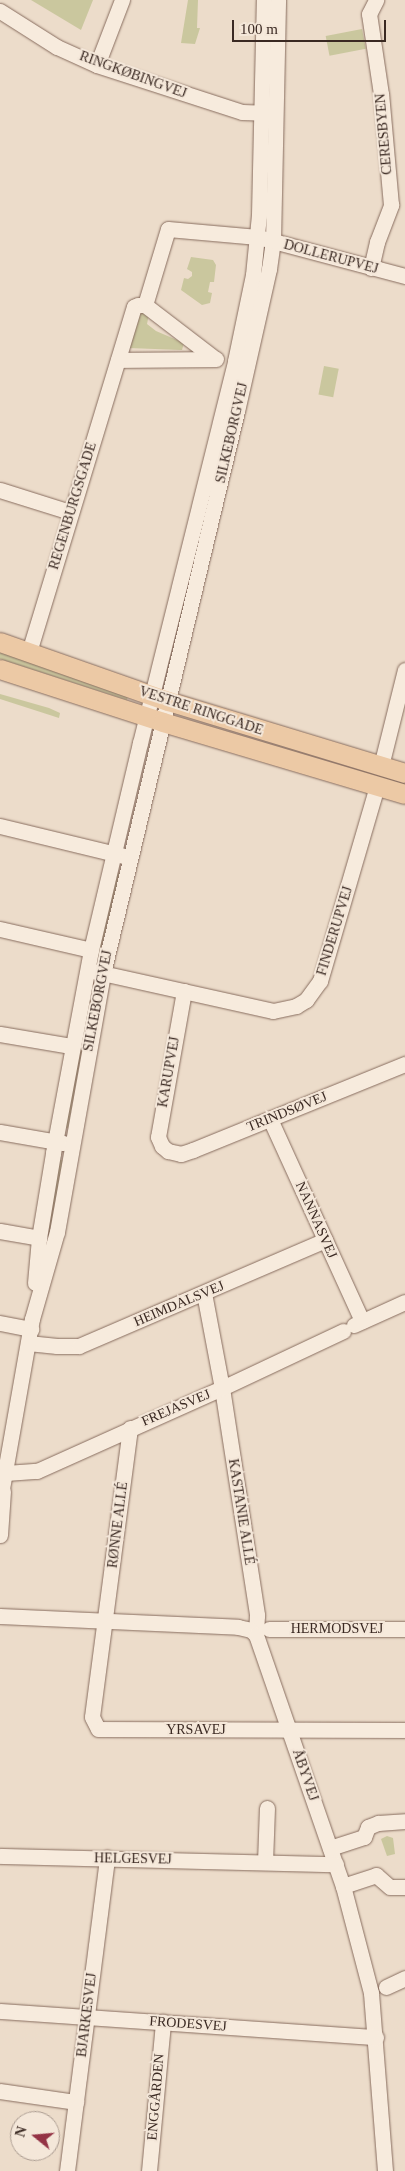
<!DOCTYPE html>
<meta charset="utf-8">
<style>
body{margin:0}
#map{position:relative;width:405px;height:2171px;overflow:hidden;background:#ecdcca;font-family:Georgia,serif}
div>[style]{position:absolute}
.green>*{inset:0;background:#cac79e;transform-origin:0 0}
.roads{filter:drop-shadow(0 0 1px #886d5f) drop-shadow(0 0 1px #886d5f)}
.minor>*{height:15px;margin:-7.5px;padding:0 7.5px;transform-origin:7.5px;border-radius:7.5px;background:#f7ebdd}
.major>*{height:19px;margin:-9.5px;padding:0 9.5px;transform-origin:9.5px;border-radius:9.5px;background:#ecc9a5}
span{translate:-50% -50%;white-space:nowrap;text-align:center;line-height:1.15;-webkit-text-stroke:4px #f4e7d9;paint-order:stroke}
.street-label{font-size:14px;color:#3a2922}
.north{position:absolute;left:10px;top:2111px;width:50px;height:50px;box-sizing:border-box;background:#f4e7d9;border:1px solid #aa9b90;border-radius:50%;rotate:287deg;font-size:14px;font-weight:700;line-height:20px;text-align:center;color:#3a2922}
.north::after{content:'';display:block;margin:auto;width:18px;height:22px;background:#943345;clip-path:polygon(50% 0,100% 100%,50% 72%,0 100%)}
.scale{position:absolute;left:232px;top:20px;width:154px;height:22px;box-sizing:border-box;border:2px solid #3a2922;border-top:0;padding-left:6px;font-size:15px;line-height:18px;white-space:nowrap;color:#3a2922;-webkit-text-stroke:4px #f4e7d9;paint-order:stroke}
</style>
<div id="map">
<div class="green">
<div style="clip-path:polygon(31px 0,93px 0,81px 30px)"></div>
<div style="clip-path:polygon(188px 0,198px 0,197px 28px,200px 28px,195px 44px,181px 43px)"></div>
<div style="left:362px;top:29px;width:20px;height:37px;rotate:79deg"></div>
<div style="clip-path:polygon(191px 257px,213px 260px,216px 265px,214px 282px,210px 282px,208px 292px,212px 293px,210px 303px,202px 305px,181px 290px,184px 278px,188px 279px,192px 276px,192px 272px,187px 269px)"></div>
<div style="clip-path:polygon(144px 311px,149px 314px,147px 324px,156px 331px,184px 343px,182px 350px,128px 348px,138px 315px)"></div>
<div style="left:324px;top:366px;width:15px;height:29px;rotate:11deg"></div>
<div style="clip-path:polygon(0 650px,128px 695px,127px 700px,0 659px)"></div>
<div style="clip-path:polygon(0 694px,49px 708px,60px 713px,59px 718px,0 699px)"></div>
<div style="left:116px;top:872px;width:4px;height:88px;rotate:14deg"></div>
<div style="clip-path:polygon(89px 989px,93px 989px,68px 1128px,63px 1127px)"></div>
<div style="clip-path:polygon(58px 1160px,63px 1160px,51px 1229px,43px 1257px)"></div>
<div style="clip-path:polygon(387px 1836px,393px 1838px,395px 1854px,387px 1856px,381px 1839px)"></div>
</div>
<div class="roads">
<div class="minor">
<div style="left:0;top:11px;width:67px;rotate:32.3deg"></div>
<div style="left:57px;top:47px;width:44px;rotate:24.2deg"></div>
<div style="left:97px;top:65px;width:152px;rotate:18deg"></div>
<div style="left:242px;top:112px;width:29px;rotate:2deg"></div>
<div style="left:97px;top:65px;width:70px;rotate:-69deg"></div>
<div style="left:371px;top:268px;width:27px;rotate:-77deg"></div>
<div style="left:377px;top:242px;width:40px;rotate:-69deg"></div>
<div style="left:391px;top:205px;width:111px;rotate:-95.1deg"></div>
<div style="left:381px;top:94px;width:81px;rotate:-98.5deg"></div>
<div style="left:369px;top:14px;width:16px;rotate:-63deg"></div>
<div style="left:145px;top:305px;width:79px;rotate:-73.2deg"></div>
<div style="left:168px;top:229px;width:90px;rotate:5.1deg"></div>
<div style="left:258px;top:237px;width:152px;rotate:14.9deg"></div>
<div style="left:118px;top:360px;width:98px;rotate:-0.6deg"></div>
<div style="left:0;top:490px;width:73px;rotate:17.4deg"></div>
<div style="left:29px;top:652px;width:361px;rotate:-73.1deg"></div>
<div style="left:134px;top:307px;width:4px;rotate:-27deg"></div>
<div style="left:138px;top:305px;width:7px"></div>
<div style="left:145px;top:305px;width:87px;rotate:37.5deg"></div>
<div style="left:381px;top:766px;width:99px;rotate:-76deg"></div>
<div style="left:0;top:826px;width:128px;rotate:13.6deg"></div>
<div style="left:0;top:929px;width:93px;rotate:13deg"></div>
<div style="left:93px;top:971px;width:184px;rotate:12.5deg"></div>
<div style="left:273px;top:1011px;width:24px;rotate:-12deg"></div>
<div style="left:296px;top:1006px;width:12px;rotate:-31deg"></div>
<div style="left:306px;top:1000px;width:24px;rotate:-54deg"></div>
<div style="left:320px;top:981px;width:203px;rotate:-73.7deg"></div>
<div style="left:184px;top:991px;width:148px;rotate:100.1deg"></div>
<div style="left:158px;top:1137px;width:10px;rotate:66deg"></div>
<div style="left:162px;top:1146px;width:8px;rotate:40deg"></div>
<div style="left:168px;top:1151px;width:13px;rotate:13deg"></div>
<div style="left:181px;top:1154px;width:13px;rotate:-18deg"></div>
<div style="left:193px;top:1150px;width:229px;rotate:-22.1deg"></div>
<div style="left:0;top:1034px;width:72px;rotate:9.6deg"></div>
<div style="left:270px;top:1119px;width:222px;rotate:65.5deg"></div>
<div style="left:0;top:1132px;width:64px;rotate:9.9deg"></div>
<div style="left:0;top:1231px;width:40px;rotate:10deg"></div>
<div style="left:35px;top:1283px;width:45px;rotate:-84.9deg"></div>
<div style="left:39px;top:1238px;width:86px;rotate:-80.6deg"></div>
<div style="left:53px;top:1153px;width:207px;rotate:-79.4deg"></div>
<div style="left:91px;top:950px;width:213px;rotate:-76.7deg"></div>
<div style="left:140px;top:743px;width:394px;rotate:-76deg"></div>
<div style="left:235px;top:361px;width:88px;rotate:-78.2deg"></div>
<div style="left:253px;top:275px;width:60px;rotate:-84.3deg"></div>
<div style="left:259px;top:215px;width:215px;rotate:-88.7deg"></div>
<div style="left:204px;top:1293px;width:97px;rotate:79.3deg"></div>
<div style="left:222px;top:1388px;width:230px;rotate:81.2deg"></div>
<div style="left:257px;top:1615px;width:20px;rotate:93deg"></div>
<div style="left:0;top:1323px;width:32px;rotate:11deg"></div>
<div style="left:354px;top:1325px;width:56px;rotate:-24.3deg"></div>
<div style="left:28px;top:1343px;width:29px;rotate:6deg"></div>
<div style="left:57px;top:1346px;width:22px"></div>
<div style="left:79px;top:1346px;width:268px;rotate:-23.3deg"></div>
<div style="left:130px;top:1428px;width:291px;rotate:97.5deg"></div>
<div style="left:92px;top:1717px;width:13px;rotate:63deg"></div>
<div style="left:98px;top:1729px;width:307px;rotate:0.2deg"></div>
<div style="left:6px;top:1473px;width:31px;rotate:-4deg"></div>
<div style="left:37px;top:1471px;width:203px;rotate:-24.2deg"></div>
<div style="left:222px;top:1388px;width:134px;rotate:-25.2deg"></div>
<div style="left:0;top:1500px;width:184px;rotate:-80deg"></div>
<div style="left:32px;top:1319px;width:91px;rotate:-74deg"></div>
<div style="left:57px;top:1232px;width:263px;rotate:-79.9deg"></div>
<div style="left:103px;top:973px;width:578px;rotate:-76.59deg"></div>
<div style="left:237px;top:411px;width:146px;rotate:-77.3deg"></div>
<div style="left:269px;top:269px;width:28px;rotate:-82deg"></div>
<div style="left:273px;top:241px;width:241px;rotate:-88.8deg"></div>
<div style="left:0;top:1535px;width:44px;rotate:-86.1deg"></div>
<div style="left:0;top:1616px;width:238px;rotate:2.6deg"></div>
<div style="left:238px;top:1627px;width:13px;rotate:13deg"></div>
<div style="left:251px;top:1630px;width:7px;rotate:45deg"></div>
<div style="left:256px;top:1635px;width:266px;rotate:70.9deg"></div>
<div style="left:343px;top:1886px;width:111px;rotate:75.3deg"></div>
<div style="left:371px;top:1993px;width:179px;rotate:85.5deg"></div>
<div style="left:269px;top:1629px;width:136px"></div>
<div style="left:330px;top:1848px;width:36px;rotate:-18deg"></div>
<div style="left:364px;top:1837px;width:11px;rotate:-68deg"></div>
<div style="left:368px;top:1827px;width:11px;rotate:-22deg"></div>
<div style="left:378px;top:1823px;width:27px;rotate:-4deg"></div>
<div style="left:0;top:1856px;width:336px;rotate:1.4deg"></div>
<div style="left:265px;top:1862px;width:54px;rotate:-87.9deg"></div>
<div style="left:343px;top:1886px;width:35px;rotate:-18deg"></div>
<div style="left:376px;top:1875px;width:18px;rotate:41deg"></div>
<div style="left:390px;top:1887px;width:15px"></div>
<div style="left:386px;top:1987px;width:21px;rotate:-25deg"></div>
<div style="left:0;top:2011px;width:377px;rotate:4deg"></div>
<div style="left:0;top:2091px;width:77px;rotate:8.2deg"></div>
<div style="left:67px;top:2171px;width:316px;rotate:-82.7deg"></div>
<div style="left:149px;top:2171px;width:150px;rotate:-84.6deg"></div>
</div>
<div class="major">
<div style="left:0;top:642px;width:178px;rotate:19.4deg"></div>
<div style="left:168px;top:701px;width:248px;rotate:16.9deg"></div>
<div style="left:0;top:669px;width:171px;rotate:18deg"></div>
<div style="left:163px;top:722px;width:252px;rotate:16.6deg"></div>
</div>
</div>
<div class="street-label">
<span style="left:133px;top:75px;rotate:20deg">RINGKØBINGVEJ</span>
<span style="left:384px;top:134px;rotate:-95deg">CERESBYEN</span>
<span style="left:331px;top:257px;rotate:15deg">DOLLERUPVEJ</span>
<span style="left:232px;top:433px;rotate:-77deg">SILKEBORGVEJ</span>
<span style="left:73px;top:506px;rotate:-73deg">REGENBURGSGADE</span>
<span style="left:201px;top:711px;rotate:18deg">VESTRE RINGGADE</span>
<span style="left:335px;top:931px;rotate:-73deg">FINDERUPVEJ</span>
<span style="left:98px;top:1001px;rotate:-79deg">SILKEBORGVEJ</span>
<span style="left:169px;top:1072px;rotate:-80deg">KARUPVEJ</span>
<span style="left:287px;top:1112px;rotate:-22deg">TRINDSØVEJ</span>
<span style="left:316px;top:1220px;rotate:66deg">NANNASVEJ</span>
<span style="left:179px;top:1304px;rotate:-23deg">HEIMDALSVEJ</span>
<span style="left:176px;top:1408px;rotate:-23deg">FREJASVEJ</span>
<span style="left:241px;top:1512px;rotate:81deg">KASTANIE ALLÉ</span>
<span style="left:118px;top:1525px;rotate:-83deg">RØNNE ALLÉ</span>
<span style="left:337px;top:1629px">HERMODSVEJ</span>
<span style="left:196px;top:1730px">YRSAVEJ</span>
<span style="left:305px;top:1775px;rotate:71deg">ÅBYVEJ</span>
<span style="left:133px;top:1859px;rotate:1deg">HELGESVEJ</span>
<span style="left:87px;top:2015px;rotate:-83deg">BJARKESVEJ</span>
<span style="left:188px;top:2024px;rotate:4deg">FRODESVEJ</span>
<span style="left:156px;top:2097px;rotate:-85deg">ENGGÅRDEN</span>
</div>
<div class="north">N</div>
<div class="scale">100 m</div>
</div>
